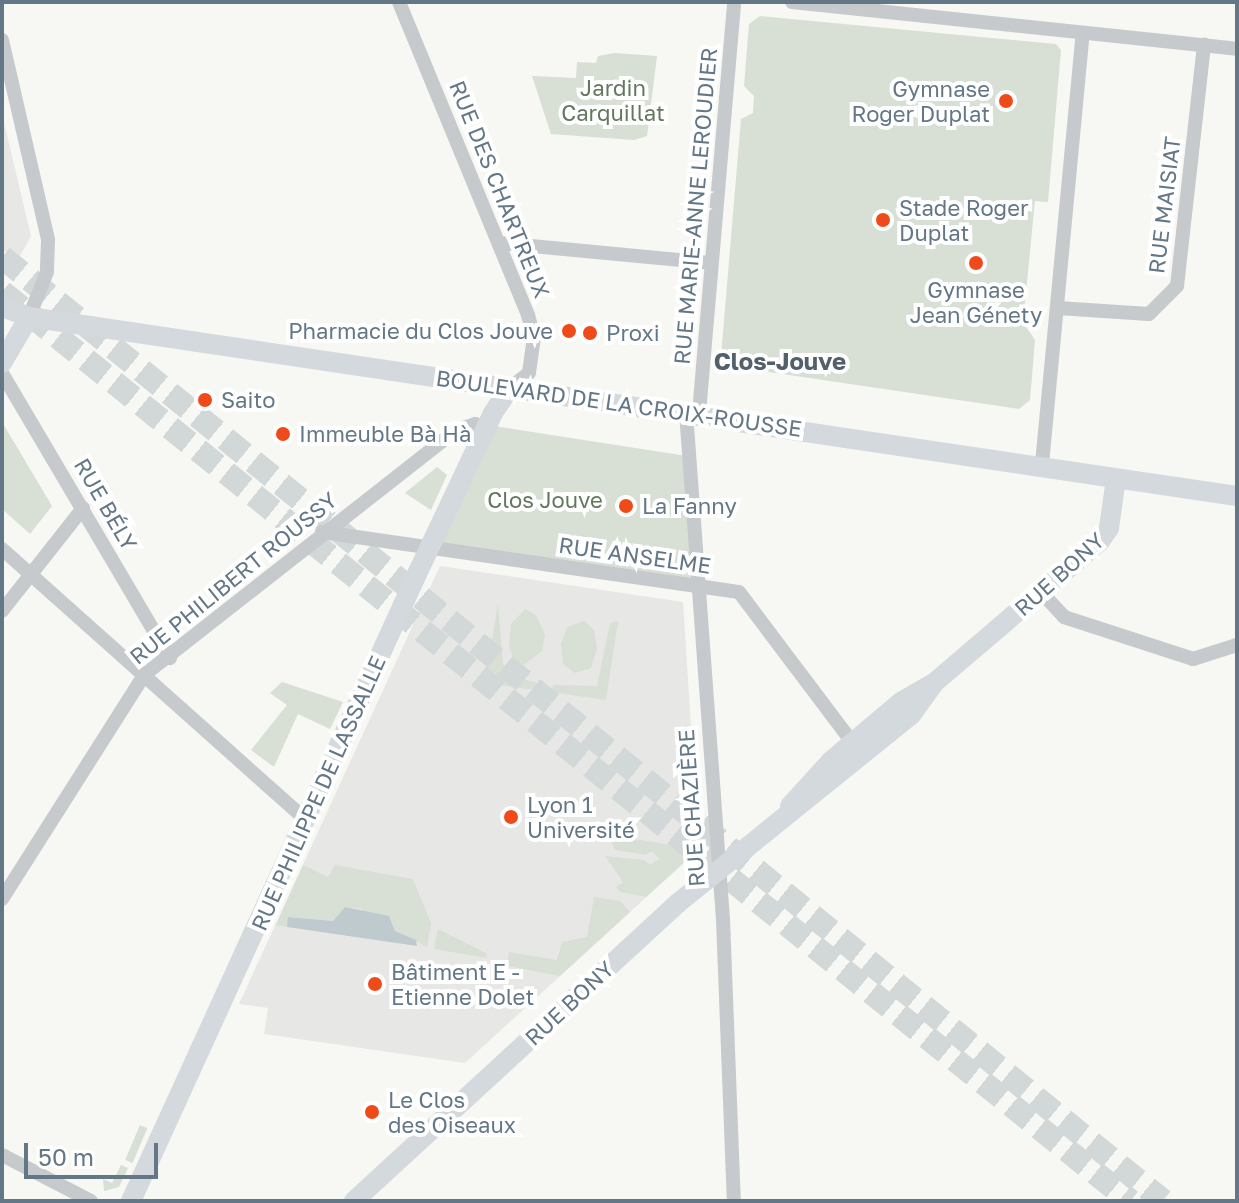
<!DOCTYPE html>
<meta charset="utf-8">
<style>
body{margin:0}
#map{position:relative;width:1239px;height:1203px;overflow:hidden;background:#f7f7f3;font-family:"Golos Text",sans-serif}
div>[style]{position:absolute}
.built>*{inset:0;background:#e7e8e6}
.green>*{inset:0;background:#d8dfd4;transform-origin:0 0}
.water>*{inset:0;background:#bfcacf}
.primary-tunnel>*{height:24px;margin-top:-12px;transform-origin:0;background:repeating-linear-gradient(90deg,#d2d7d8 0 24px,transparent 0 36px)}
.street>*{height:14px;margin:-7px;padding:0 7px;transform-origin:7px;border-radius:7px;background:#c6cacd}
.secondary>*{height:20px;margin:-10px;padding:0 10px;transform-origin:10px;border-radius:10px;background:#d4d9dd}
.dots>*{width:22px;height:22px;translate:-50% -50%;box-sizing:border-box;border:4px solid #fff;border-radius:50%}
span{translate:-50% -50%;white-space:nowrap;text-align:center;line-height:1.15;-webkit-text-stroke:8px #fff;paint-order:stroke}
.park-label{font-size:22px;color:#64785f}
.poi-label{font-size:22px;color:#637786}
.right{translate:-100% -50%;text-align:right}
.left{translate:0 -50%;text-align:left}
.street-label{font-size:22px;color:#637786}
.neighbourhood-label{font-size:24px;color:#52606b;font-weight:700}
.frame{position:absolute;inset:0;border:4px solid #637786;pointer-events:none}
.scale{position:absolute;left:24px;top:1143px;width:134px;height:36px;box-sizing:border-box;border:4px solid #637786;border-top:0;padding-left:10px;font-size:24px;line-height:28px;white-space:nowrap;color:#637786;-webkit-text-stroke:6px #fff;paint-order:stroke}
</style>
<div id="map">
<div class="built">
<div style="clip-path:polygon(2px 114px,31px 236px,19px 258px,2px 250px)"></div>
<div style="clip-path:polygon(440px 566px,683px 602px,699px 849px,465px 1063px,264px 1034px,268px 1008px,239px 1004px)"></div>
</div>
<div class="green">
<div style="clip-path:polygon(760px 16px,1056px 44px,1061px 50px,1048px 202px,1035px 201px,1023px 322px,1035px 340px,1030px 400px,1019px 409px,729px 366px,721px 356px,741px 119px,753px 113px,754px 96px,744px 86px,749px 24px)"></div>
<div style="clip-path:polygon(614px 53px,657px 56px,647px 136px,634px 140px,551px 134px,532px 76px,576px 78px,577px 62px,596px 63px,598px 56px)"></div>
<div style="clip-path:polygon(2px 422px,52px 506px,30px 534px,2px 509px)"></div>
<div style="clip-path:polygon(487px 425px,687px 456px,698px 587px,430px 549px)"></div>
<div style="clip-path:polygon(437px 467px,447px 475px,431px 510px,405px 493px)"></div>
<div style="clip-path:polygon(498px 603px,503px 664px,516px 677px,541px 684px,542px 691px,485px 683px)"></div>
<div style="clip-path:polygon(525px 609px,536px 615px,545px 635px,542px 651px,524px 665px,514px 661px,509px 645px,511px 624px)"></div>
<div style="clip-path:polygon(584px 621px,594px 630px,597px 649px,591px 668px,575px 673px,563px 664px,561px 644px,567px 627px)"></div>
<div style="clip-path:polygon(618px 621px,606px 700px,551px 692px,553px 685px,597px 686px,610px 623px)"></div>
<div style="clip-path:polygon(282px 682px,343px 702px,330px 729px,298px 714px,274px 767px,251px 750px,287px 705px,270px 693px)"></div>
<div style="clip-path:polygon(608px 835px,698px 849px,699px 849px,646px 897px,620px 892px,616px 887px,623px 882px,605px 856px,645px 860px,650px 865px,659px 859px,652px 851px,646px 855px,615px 850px)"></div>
<div style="clip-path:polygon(303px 865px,328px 877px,335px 865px,413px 879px,431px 923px,427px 947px,395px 931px,389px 916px,364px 914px,362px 909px,345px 907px,333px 921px,289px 917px,287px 927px,276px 925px)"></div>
<div style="clip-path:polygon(594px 897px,620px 901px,630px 912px,560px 976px,507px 966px,509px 952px,557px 960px,562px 942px,587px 937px)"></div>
<div style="clip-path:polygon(438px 929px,486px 953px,487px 958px,434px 949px)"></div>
<div style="left:140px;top:1125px;width:8px;height:38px;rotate:23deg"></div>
<div style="clip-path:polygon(121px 1165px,128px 1168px,119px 1187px,104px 1191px,103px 1179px,112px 1183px)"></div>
</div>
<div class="water">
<div style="clip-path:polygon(345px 907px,389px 916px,395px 931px,416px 940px,417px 946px,287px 927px,288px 917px,333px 921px)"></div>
</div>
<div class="primary-tunnel">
<div style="left:2px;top:257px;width:1496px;rotate:39.11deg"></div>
<div style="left:2px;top:292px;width:1449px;rotate:38.86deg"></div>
</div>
<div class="street">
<div style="left:399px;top:2px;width:339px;rotate:67.6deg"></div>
<div style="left:528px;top:315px;width:23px;rotate:75deg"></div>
<div style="left:534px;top:337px;width:36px;rotate:98deg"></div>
<div style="left:529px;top:373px;width:24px;rotate:142deg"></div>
<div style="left:792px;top:2px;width:447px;rotate:6deg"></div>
<div style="left:2px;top:40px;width:205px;rotate:77deg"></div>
<div style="left:48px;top:240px;width:32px;rotate:92deg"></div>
<div style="left:47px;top:272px;width:48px;rotate:111.8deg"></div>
<div style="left:500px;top:243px;width:211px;rotate:5.4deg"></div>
<div style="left:1058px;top:308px;width:91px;rotate:3.8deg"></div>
<div style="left:1149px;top:314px;width:40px;rotate:-45deg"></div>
<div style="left:1177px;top:286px;width:243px;rotate:-83.6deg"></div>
<div style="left:2px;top:373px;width:331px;rotate:59.5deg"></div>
<div style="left:686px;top:412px;width:508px;rotate:85.83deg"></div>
<div style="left:723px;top:919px;width:282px;rotate:87.8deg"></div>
<div style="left:699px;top:413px;width:412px;rotate:-85.1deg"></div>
<div style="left:1042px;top:464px;width:433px;rotate:-84.6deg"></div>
<div style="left:322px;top:532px;width:421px;rotate:8.2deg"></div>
<div style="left:739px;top:592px;width:198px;rotate:53deg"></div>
<div style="left:2px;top:549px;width:407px;rotate:41.7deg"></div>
<div style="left:1041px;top:592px;width:34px;rotate:47deg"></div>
<div style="left:1064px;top:617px;width:136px;rotate:18deg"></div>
<div style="left:1193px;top:659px;width:46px;rotate:-17.7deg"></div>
<div style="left:2px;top:611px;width:131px;rotate:-51.8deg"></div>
<div style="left:2px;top:899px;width:265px;rotate:-57.6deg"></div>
<div style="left:144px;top:675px;width:397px;rotate:-38.1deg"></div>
<div style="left:457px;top:430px;width:19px;rotate:-18deg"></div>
<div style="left:475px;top:424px;width:13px;rotate:18deg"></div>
<div style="left:2px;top:1155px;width:100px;rotate:27.3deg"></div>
</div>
<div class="secondary">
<div style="left:2px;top:307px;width:29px;rotate:20deg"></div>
<div style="left:29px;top:317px;width:1221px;rotate:8.43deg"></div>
<div style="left:2px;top:363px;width:53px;rotate:-59.6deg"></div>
<div style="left:790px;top:806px;width:61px;rotate:-47.7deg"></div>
<div style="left:831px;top:761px;width:92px;rotate:-40.1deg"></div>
<div style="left:901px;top:702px;width:38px;rotate:-30deg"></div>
<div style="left:934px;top:683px;width:218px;rotate:-40.5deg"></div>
<div style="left:1100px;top:541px;width:16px;rotate:-55deg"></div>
<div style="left:1109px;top:528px;width:50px;rotate:-82deg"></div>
<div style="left:131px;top:1201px;width:689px;rotate:-65.48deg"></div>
<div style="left:417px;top:574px;width:178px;rotate:-64.7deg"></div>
<div style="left:493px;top:413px;width:30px;rotate:-56deg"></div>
<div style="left:354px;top:1201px;width:440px;rotate:-42.6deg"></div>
<div style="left:678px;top:903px;width:299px;rotate:-38.9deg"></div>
<div style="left:911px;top:715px;width:39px;rotate:-54deg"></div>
</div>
<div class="dots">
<div style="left:1006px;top:101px;background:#ef4a1a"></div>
<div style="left:883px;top:220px;background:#ef4a1a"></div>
<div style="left:976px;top:263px;background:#ef4a1a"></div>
<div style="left:569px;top:331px;background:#ef4a1a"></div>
<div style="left:590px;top:333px;background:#ef4a1a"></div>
<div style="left:205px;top:400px;background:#ef4a1a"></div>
<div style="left:283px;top:434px;background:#ef4a1a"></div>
<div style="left:626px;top:506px;background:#ef4a1a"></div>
<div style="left:511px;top:817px;background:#ef4a1a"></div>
<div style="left:375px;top:984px;background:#ef4a1a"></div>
<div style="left:372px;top:1112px;background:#ef4a1a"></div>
</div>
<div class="park-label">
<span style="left:613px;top:100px">Jardin<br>Carquillat</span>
<span style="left:545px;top:500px">Clos Jouve</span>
</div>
<div class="poi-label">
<span class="right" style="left:990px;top:101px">Gymnase<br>Roger Duplat</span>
<span class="left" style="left:899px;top:220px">Stade Roger<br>Duplat</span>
<span style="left:976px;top:302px">Gymnase<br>Jean Génety</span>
<span class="right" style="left:553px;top:331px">Pharmacie du Clos Jouve</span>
<span class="left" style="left:606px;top:333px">Proxi</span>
<span class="left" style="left:221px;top:400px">Saito</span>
<span class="left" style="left:299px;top:434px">Immeuble Bà Hà</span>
<span class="left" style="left:642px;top:506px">La Fanny</span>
<span class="left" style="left:527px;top:817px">Lyon 1<br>Université</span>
<span class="left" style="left:391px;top:984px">Bâtiment E -<br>Etienne Dolet</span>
<span class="left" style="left:388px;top:1112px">Le Clos<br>des Oiseaux</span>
</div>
<div class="street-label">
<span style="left:500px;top:189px;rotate:68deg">RUE DES CHARTREUX</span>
<span style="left:1164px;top:205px;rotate:-83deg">RUE MAISIAT</span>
<span style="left:695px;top:206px;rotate:-85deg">RUE MARIE-ANNE LEROUDIER</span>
<span style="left:619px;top:403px;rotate:8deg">BOULEVARD DE LA CROIX-ROUSSE</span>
<span style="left:106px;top:504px;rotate:60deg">RUE BÉLY</span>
<span style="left:635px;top:555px;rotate:8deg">RUE ANSELME</span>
<span style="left:1059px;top:574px;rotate:-42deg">RUE BONY</span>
<span style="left:233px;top:578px;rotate:-39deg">RUE PHILIBERT ROUSSY</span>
<span style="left:318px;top:793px;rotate:-66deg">RUE PHILIPPE DE LASSALLE</span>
<span style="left:691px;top:808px;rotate:-94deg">RUE CHAZIÈRE</span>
<span style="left:569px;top:1003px;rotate:-43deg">RUE BONY</span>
</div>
<div class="neighbourhood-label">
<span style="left:780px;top:361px">Clos-Jouve</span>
</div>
<div class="frame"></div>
<div class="scale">50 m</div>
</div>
